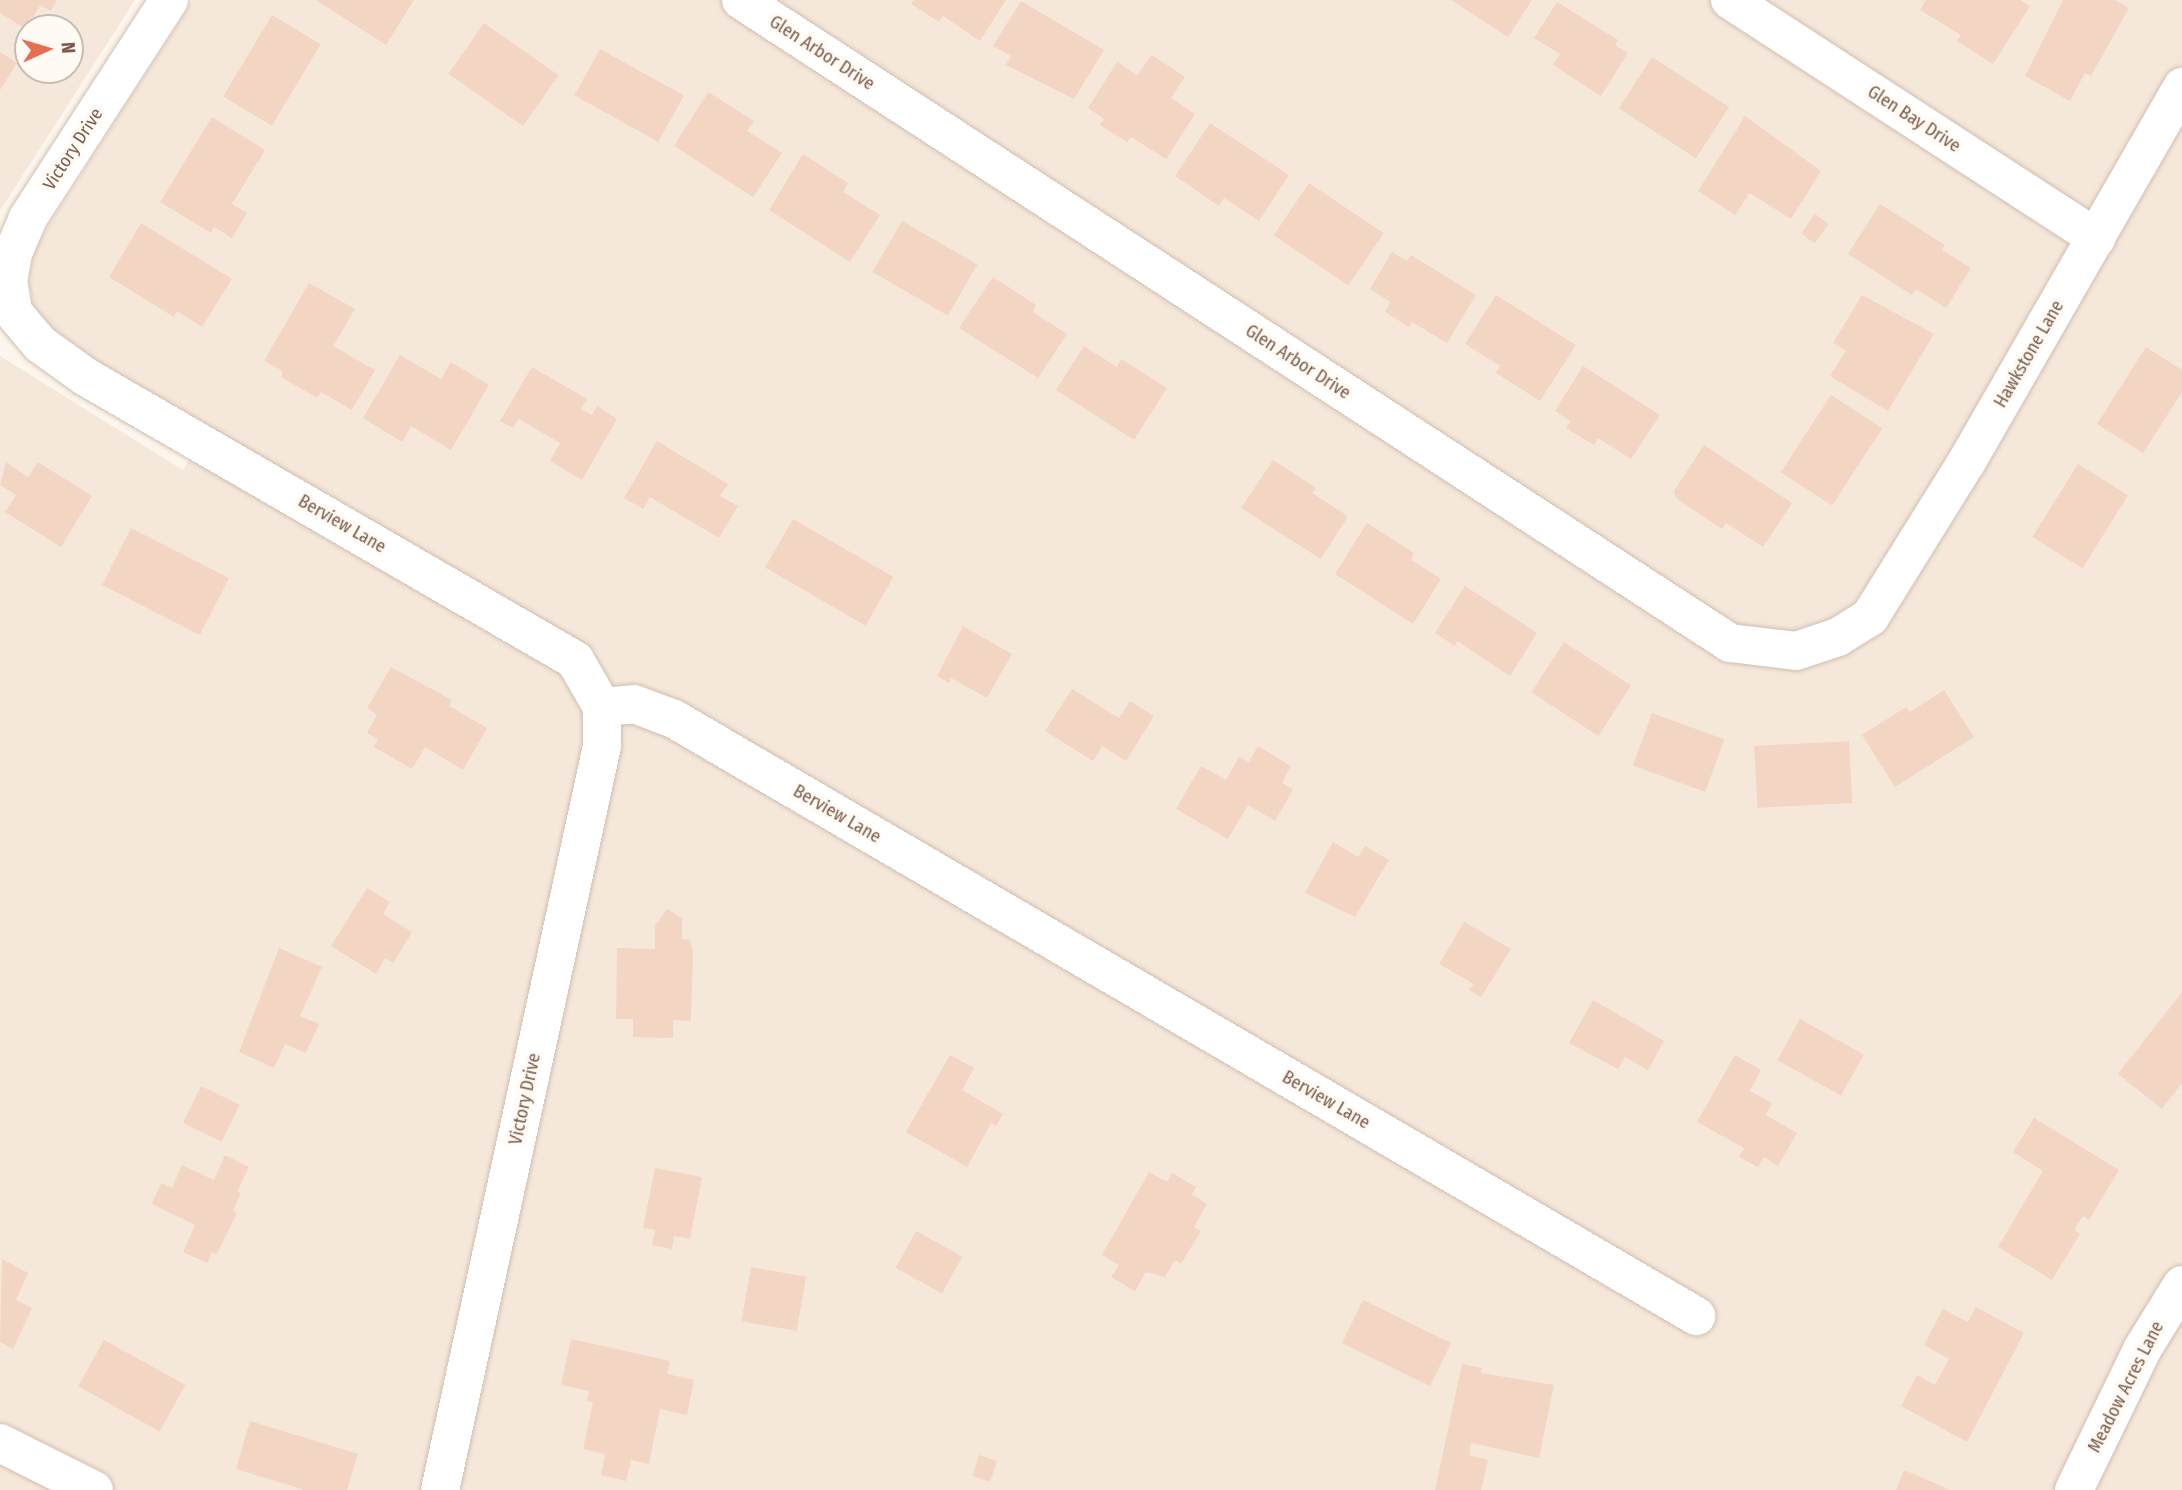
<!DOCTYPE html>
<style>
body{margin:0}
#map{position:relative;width:2182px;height:1490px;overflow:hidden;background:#fdf6ec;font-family:"Fira Sans Condensed",sans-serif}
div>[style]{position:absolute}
.residential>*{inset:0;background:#f5e8da}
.building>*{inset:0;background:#f3d5c3;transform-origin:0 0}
.roads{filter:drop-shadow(0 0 2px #d1beb0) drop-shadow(0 0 2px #d1beb0)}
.minor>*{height:38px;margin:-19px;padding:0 19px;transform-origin:19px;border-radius:19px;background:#fff}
span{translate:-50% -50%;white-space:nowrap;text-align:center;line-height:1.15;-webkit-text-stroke:7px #fffaf3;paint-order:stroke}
.street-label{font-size:18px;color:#7a5c4d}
.north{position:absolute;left:14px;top:14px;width:70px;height:70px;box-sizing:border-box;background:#fffaf3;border:2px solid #cabbb1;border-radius:50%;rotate:86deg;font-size:19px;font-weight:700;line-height:28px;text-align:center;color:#7a5c4d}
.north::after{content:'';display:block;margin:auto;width:24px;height:32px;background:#e76f51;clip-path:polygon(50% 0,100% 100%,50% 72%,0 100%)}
</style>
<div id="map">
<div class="residential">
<div style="clip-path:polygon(evenodd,0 0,135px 0,0 211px,0 0,28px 28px,70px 28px,70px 70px,28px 70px,28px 28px)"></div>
<div style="clip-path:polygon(193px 0,2182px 0,2182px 1490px,0 1490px,0 356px,183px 470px,207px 432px,52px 335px,35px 312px,29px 284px,33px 250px)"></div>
</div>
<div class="building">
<div style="clip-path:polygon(0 0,57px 0,51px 11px,40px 5px,26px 29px,0 13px)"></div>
<div style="clip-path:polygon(316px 0,414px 0,386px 45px)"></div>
<div style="clip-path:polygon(914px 0,1006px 0,980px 41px,943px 16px,939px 22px,911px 4px)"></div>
<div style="clip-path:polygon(1451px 0,1532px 0,1508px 37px)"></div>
<div style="clip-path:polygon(1926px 0,2020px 0,2030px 6px,1993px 64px,1957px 41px,1961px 35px,1920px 10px)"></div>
<div style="clip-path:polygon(2063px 0,2115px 0,2129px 8px,2091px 76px,2085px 73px,2070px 101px,2025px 76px)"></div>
<div style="clip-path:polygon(1021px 1px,1104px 50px,1074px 99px,1006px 65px,1011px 56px,993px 46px)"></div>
<div style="clip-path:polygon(1557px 2px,1618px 40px,1615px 45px,1628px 53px,1601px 96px,1553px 65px,1560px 54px,1534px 38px)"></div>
<div style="left:272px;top:15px;width:57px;height:95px;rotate:31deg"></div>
<div style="left:484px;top:23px;width:91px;height:62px;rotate:35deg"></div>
<div style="left:600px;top:49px;width:96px;height:53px;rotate:29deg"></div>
<div style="clip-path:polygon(0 52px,17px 63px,0 90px)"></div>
<div style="clip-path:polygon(1152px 55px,1185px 77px,1171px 98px,1195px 114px,1166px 159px,1131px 137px,1127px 142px,1100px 125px,1104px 119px,1088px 108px,1117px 62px,1137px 75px)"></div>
<div style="left:1652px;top:57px;width:92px;height:61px;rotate:33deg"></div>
<div style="clip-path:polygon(708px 92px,754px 121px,747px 131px,782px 153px,753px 197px,674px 146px)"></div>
<div style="clip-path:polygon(1745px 116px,1821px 171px,1791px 219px,1750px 193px,1735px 215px,1698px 191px)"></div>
<div style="clip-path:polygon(212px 117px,265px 150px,232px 204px,247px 213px,232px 238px,214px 227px,211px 233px,160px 202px)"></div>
<div style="clip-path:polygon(1210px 123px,1289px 175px,1259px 221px,1224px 198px,1219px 206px,1175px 176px)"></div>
<div style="clip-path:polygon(803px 154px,848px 183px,843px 192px,880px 215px,850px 262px,769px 210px)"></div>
<div style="left:1309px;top:183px;width:90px;height:63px;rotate:34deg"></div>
<div style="clip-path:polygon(1880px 204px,1945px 245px,1942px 250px,1971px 268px,1946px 308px,1916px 289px,1912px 295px,1848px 254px)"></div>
<div style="left:1815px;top:214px;width:17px;height:24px;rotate:36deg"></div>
<div style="left:902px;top:221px;width:87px;height:59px;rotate:30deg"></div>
<div style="clip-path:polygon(141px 223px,232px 279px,202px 327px,177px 311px,174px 317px,109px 277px)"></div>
<div style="clip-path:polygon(1392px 252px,1407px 261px,1411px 255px,1476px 295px,1447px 343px,1412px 322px,1409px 327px,1385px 312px,1391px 302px,1370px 289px)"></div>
<div style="clip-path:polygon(993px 277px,1036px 305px,1033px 312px,1067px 334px,1038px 378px,959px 328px)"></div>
<div style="clip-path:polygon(309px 283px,355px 309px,333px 346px,375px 370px,352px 410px,321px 392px,317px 398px,281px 377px,283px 371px,264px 361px)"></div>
<div style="clip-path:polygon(1496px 295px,1576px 345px,1540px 401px,1496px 373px,1500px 366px,1465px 344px)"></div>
<div style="clip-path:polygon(1862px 295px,1934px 334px,1888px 411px,1830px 376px,1846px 351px,1833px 343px)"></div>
<div style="clip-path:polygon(1084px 346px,1117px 367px,1121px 359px,1167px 388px,1134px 440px,1056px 390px)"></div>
<div style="clip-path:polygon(2146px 347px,2182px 370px,2182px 392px,2143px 453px,2097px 424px)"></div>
<div style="clip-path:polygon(400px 355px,441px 379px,451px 362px,489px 385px,451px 450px,411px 426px,402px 442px,363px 418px)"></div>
<div style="clip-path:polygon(1583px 366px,1660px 415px,1631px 459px,1598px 438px,1594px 445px,1566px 428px,1570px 421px,1555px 411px)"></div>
<div style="clip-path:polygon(532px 367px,587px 399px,581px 409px,592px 415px,597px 406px,617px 419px,582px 480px,550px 461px,560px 443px,519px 419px,513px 428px,500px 421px)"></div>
<div style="left:1831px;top:395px;width:61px;height:92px;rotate:33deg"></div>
<div style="clip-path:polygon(657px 441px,728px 484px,720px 496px,738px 506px,719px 538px,650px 497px,643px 509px,624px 498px)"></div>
<div style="clip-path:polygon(1704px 445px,1792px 503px,1763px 547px,1726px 523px,1722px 529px,1676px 498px,1674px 491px)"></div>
<div style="clip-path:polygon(1273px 460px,1316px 488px,1312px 493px,1348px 516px,1321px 559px,1241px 508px)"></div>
<div style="clip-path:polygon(6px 462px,28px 477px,38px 462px,92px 496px,61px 547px,5px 512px,16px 495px,0 485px)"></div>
<div style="left:2078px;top:464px;width:59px;height:86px;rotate:32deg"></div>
<div style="left:793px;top:519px;width:116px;height:56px;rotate:30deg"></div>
<div style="clip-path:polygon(1367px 523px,1414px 553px,1411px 560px,1441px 579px,1413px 624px,1335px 574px)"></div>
<div style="left:131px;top:528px;width:110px;height:64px;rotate:27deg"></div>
<div style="clip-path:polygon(1465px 586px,1537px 633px,1510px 676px,1457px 641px,1455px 646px,1435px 633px)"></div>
<div style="clip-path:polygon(963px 626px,1012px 654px,987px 698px,951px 678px,949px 683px,937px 676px)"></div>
<div style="left:1564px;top:642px;width:80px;height:60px;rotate:33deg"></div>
<div style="clip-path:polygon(391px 667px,452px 700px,449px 706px,487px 728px,463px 770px,425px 747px,412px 769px,374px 747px,378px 739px,367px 733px,377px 715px,367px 708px)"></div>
<div style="clip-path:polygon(1072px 689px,1119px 718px,1130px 701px,1154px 716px,1126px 761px,1102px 746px,1093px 761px,1045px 731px)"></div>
<div style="clip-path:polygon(1944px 690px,1974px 737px,1895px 787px,1862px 735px,1906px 707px,1910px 712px)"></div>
<div style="left:1652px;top:713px;width:77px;height:56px;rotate:20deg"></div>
<div style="left:1849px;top:741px;width:62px;height:95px;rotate:87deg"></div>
<div style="clip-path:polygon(1258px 746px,1291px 766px,1282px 783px,1293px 789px,1275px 821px,1248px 805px,1228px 839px,1176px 809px,1201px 766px,1226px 780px,1239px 757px,1249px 762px)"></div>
<div style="clip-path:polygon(1333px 842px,1358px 857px,1365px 846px,1389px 860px,1355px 917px,1305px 893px)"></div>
<div style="clip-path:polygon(367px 888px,390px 902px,383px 914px,412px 932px,393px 963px,385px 958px,376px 974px,331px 946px)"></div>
<div style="clip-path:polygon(667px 909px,682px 918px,682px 939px,690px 940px,693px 951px,691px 1021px,673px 1020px,673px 1038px,633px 1037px,633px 1019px,616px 1019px,617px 948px,655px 949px,655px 926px)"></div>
<div style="clip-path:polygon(1464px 922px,1511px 949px,1481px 997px,1469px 990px,1474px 984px,1439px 964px)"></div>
<div style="clip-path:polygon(279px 948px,322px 967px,300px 1016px,319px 1024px,306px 1053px,285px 1044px,274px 1068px,239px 1052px)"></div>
<div style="clip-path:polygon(2182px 992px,2182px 1083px,2162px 1109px,2118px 1074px)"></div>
<div style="clip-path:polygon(1593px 1000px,1664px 1041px,1648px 1070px,1625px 1057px,1618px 1069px,1569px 1043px)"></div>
<div style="left:1800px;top:1019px;width:73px;height:47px;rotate:29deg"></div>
<div style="clip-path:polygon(950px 1055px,974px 1068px,962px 1090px,1003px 1114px,996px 1126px,991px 1123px,967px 1167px,906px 1132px)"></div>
<div style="clip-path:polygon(1735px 1055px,1761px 1070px,1750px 1091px,1772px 1103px,1766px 1115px,1797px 1133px,1778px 1166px,1764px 1157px,1758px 1167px,1739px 1157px,1744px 1148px,1697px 1122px)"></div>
<div style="left:201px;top:1086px;width:43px;height:41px;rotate:26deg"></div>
<div style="clip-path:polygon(2034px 1118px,2119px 1170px,2089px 1220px,2083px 1216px,2074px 1230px,2080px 1234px,2052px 1280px,1998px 1247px,2043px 1171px,2013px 1152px)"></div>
<div style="clip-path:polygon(225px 1155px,249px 1167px,237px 1192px,241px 1193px,233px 1211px,237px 1213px,217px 1254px,212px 1252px,207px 1263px,183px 1252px,195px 1225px,152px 1204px,161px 1183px,172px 1188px,182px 1165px,214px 1180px)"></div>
<div style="clip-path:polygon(655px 1168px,702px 1177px,690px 1239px,674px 1236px,672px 1249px,652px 1245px,655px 1230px,643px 1228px)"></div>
<div style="clip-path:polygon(1149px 1172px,1167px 1182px,1172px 1173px,1196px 1187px,1192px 1194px,1207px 1204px,1194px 1227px,1201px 1231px,1181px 1264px,1175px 1260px,1165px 1277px,1146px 1272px,1135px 1291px,1111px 1277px,1119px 1265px,1102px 1255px)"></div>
<div style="left:916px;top:1231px;width:53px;height:42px;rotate:29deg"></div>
<div style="clip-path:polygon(2px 1259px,28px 1273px,16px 1300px,32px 1308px,13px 1349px,0 1342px)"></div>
<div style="left:751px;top:1267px;width:56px;height:55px;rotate:10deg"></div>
<div style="left:1363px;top:1300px;width:98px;height:48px;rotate:26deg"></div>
<div style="clip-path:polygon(1976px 1307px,2024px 1333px,1967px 1442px,1901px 1406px,1917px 1375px,1935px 1385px,1949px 1359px,1924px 1345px,1943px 1309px,1968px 1322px)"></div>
<div style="clip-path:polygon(571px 1339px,670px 1361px,667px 1374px,694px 1380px,687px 1415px,660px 1409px,649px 1464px,631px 1460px,626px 1481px,601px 1475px,605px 1454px,583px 1449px,593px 1402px,587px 1401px,589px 1391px,561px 1385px)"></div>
<div style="left:104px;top:1340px;width:93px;height:53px;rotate:29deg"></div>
<div style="clip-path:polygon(1462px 1364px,1482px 1368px,1481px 1373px,1554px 1385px,1539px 1458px,1471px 1443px,1469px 1455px,1488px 1460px,1481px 1490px,1435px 1490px)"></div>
<div style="clip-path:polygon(250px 1421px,358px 1454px,347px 1490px,305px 1490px,236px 1469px)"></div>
<div style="left:979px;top:1455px;width:19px;height:22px;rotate:18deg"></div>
<div style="clip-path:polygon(1904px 1470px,1951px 1490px,1896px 1490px)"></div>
</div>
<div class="roads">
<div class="minor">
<div style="left:169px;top:0;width:260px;rotate:122.9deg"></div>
<div style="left:28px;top:218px;width:38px;rotate:113deg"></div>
<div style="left:13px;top:253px;width:27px;rotate:100deg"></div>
<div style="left:8px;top:280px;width:32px;rotate:81deg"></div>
<div style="left:13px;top:312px;width:42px;rotate:49.8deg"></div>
<div style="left:40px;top:344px;width:57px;rotate:35.7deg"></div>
<div style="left:86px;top:377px;width:565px;rotate:30.06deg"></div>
<div style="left:575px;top:660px;width:54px;rotate:60.1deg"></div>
<div style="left:602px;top:707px;width:39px;rotate:90deg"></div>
<div style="left:602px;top:746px;width:761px;rotate:102.28deg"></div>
<div style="left:741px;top:0;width:1180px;rotate:33.03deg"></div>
<div style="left:1730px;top:643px;width:66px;rotate:6.9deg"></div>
<div style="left:1796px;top:651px;width:44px;rotate:-18.4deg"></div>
<div style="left:1838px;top:637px;width:38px;rotate:-32deg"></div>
<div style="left:1870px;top:617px;width:181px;rotate:-58.1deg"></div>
<div style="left:1966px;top:463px;width:434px;rotate:-60.1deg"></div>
<div style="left:1730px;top:0;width:437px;rotate:33deg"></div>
<div style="left:602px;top:707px;width:32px;rotate:-5deg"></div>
<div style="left:634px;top:704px;width:43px;rotate:20.6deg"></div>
<div style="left:674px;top:719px;width:1184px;rotate:30.29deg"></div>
<div style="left:0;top:1443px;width:105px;rotate:26.6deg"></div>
<div style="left:2074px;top:1490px;width:158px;rotate:-64.1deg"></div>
<div style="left:2143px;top:1348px;width:74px;rotate:-58.2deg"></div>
</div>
</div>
<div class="street-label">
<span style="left:822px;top:53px;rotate:33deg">Glen Arbor Drive</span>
<span style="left:1914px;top:119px;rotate:33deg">Glen Bay Drive</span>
<span style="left:73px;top:149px;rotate:-57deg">Victory Drive</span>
<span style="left:2029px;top:354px;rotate:-60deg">Hawkstone Lane</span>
<span style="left:1298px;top:362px;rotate:33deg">Glen Arbor Drive</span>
<span style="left:342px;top:524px;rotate:30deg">Berview Lane</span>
<span style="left:837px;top:814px;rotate:30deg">Berview Lane</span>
<span style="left:525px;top:1099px;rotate:-78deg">Victory Drive</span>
<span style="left:1326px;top:1100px;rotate:30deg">Berview Lane</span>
<span style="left:2126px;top:1387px;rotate:-63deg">Meadow Acres Lane</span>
</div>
<div class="north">N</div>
</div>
